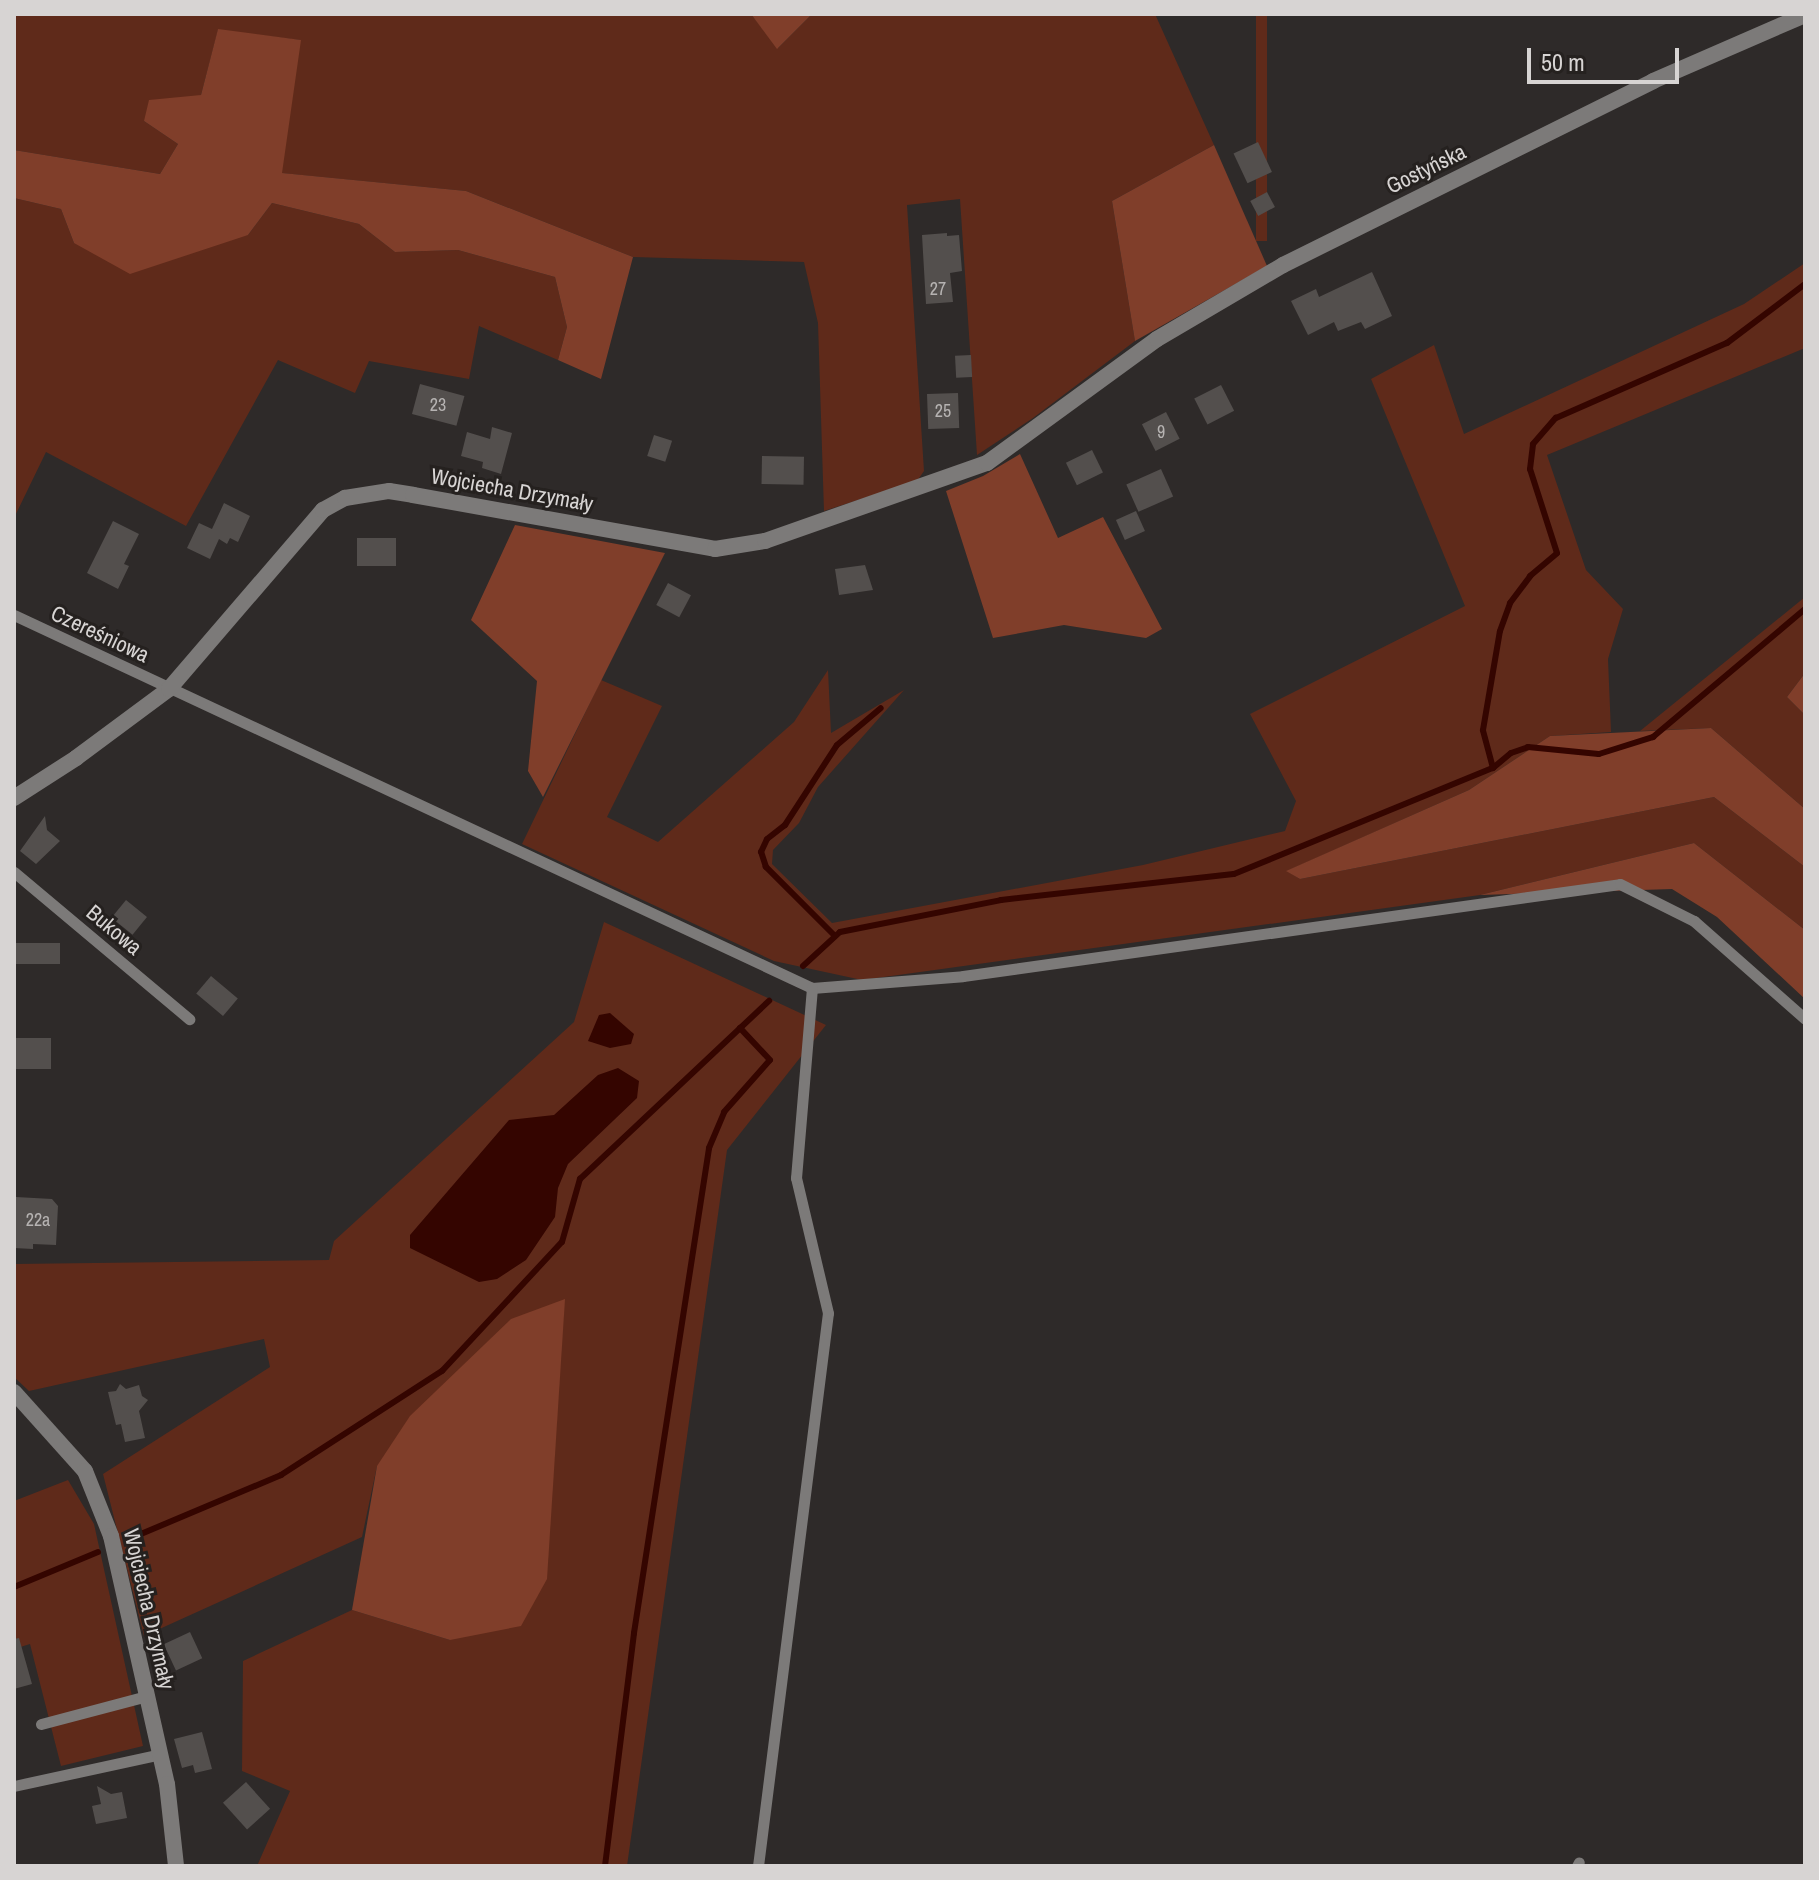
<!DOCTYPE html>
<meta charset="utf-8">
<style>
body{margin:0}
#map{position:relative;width:1819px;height:1880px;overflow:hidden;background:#2e2a29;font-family:"Archivo Narrow",sans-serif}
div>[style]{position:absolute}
.green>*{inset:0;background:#5f2a1a;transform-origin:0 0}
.forest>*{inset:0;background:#803e2a}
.water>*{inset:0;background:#340500}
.stream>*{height:6px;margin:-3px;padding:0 3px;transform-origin:3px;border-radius:3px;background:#340500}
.building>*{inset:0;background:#534f4d;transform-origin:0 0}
.service>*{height:11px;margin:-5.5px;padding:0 5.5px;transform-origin:5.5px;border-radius:5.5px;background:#7c7a79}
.minor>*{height:16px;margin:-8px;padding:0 8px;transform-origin:8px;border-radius:8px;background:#7c7a79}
span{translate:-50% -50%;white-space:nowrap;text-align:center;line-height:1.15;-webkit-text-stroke:6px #25211f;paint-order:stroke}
.number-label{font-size:18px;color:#b6b3b2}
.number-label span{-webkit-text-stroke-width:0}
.street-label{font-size:22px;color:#d7d4d3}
.frame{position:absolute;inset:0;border:16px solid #d7d4d3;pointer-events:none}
.scale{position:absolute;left:1527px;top:48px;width:152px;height:36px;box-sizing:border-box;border:4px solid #d7d4d3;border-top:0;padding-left:10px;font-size:24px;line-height:28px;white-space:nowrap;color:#d7d4d3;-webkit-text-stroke:6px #25211f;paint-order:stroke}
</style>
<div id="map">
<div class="green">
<div style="clip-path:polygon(14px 14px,751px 14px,778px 48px,812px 14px,1155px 14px,1214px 145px,1112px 201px,1135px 341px,1033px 418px,977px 455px,960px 199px,907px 205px,924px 471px,917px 481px,824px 511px,818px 323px,804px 262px,633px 257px,466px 191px,281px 173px,300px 40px,218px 30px,201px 95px,144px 121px,178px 144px,160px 174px,14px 150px)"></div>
<div style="left:1256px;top:14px;width:11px;height:227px"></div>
<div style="clip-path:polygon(14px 198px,61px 209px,74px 243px,248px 235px,272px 203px,359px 224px,395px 252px,458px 250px,555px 277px,567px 327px,558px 360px,479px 326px,469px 379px,369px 361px,355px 393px,278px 360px,186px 526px,46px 452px,14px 518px)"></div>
<div style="clip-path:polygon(1805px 263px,1805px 348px,1547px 455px,1586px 570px,1623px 609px,1608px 659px,1611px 732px,1550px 736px,1469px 790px,1287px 871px,1300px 879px,1714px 797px,1805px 867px,1805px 930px,1694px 843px,1480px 895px,862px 980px,774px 961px,522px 844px,601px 680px,662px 706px,607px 817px,658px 842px,794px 722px,828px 670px,831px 733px,904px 690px,818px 787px,799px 823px,773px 850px,772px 864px,832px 923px,1143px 865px,1285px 831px,1296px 801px,1250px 714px,1465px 606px,1371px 379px,1434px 345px,1464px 434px,1744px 304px)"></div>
<div style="clip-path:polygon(1805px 597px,1805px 673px,1787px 697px,1805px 715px,1805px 809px,1711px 728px,1640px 731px)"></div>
<div style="clip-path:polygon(604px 922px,826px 1025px,727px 1150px,627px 1866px,257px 1866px,290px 1791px,242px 1771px,243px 1661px,352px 1610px,450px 1640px,377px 1466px,362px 1537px,144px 1636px,103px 1474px,270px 1367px,264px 1339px,29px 1391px,14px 1377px,14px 1264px,329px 1260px,334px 1241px,574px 1022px)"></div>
<div style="clip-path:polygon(68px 1480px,94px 1524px,143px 1746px,61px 1766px,30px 1644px,14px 1649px,14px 1501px)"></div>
</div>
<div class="forest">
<div style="clip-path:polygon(751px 14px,812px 14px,777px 49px)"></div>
<div style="clip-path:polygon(218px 29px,301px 40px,282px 173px,466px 191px,633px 257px,601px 379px,558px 360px,567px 327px,555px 277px,458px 250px,395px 252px,359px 224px,272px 203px,248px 235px,130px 274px,74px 243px,61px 209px,14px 198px,14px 150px,160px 174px,178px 144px,144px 121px,149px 100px,201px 95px)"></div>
<div style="clip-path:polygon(1214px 145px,1267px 266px,1135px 341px,1112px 201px)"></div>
<div style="clip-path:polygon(1020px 454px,1058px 538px,1103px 517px,1162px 629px,1146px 638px,1064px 625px,993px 638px,946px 491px,983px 476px)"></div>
<div style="clip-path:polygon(515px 525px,665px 553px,543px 797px,528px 771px,537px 681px,471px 620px)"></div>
<div style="clip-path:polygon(1805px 673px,1805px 715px,1787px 697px)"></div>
<div style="clip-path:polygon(1711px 728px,1805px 809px,1805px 867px,1714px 797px,1300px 879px,1286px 871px,1469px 790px,1550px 736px)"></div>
<div style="clip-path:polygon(1694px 843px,1805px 930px,1805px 999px,1717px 917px,1672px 889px,1480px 895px)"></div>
<div style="clip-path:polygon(565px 1299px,547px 1579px,521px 1626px,450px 1640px,352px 1610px,377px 1466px,410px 1416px,511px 1319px)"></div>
</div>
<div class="water">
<div style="clip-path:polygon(610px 1013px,634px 1034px,631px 1044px,610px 1048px,588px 1041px,599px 1015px)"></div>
<div style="clip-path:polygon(618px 1068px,639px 1081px,637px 1098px,568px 1164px,558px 1188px,555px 1217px,526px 1260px,497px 1279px,479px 1282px,410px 1248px,410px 1235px,509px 1120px,554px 1115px,598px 1075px)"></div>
</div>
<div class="stream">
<div style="left:1493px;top:768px;width:23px;rotate:-40deg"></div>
<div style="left:1511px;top:753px;width:18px;rotate:-19deg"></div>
<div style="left:1528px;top:747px;width:71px;rotate:5.6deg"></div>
<div style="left:1599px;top:754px;width:57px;rotate:-17.5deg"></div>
<div style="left:1653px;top:737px;width:199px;rotate:-40.1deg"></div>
<div style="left:835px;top:936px;width:98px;rotate:-135deg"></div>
<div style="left:766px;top:867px;width:16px;rotate:-108deg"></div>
<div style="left:761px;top:852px;width:14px;rotate:-65deg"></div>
<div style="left:767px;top:839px;width:23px;rotate:-38deg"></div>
<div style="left:785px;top:825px;width:95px;rotate:-57deg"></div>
<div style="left:837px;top:745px;width:57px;rotate:-40.1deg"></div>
<div style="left:803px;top:966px;width:50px;rotate:-42.6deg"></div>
<div style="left:840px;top:932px;width:164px;rotate:-11.2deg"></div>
<div style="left:1001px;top:900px;width:234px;rotate:-6.4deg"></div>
<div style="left:1234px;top:874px;width:280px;rotate:-22.3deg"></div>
<div style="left:1493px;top:768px;width:39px;rotate:-105deg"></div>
<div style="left:1483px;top:730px;width:100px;rotate:-80.3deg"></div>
<div style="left:1500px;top:631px;width:30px;rotate:-70deg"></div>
<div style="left:1510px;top:603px;width:34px;rotate:-53deg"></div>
<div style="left:1530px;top:576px;width:35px;rotate:-40deg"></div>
<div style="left:1557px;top:553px;width:88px;rotate:-107.8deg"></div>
<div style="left:1530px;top:469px;width:25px;rotate:-83deg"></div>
<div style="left:1533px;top:444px;width:35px;rotate:-49deg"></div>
<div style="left:1556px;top:418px;width:187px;rotate:-23.7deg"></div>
<div style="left:1727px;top:343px;width:98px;rotate:-37.1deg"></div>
<div style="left:129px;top:1539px;width:165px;rotate:-22.8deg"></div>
<div style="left:281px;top:1475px;width:192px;rotate:-32.9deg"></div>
<div style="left:442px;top:1371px;width:176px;rotate:-47.1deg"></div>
<div style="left:562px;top:1242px;width:66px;rotate:-74.1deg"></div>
<div style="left:580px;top:1179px;width:260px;rotate:-43.3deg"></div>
<div style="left:14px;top:1587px;width:91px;rotate:-22.6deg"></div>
<div style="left:605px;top:1866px;width:235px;rotate:-82.9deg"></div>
<div style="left:634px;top:1633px;width:491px;rotate:-81.2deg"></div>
<div style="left:709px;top:1148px;width:39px;rotate:-67deg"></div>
<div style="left:724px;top:1112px;width:69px;rotate:-48.5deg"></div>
<div style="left:770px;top:1060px;width:44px;rotate:-133.2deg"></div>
</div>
<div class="building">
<div style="left:1258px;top:142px;width:33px;height:27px;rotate:65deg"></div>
<div style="left:1267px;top:192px;width:17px;height:19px;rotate:62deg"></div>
<div style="clip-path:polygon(947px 233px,947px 236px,959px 235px,962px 271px,950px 273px,953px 302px,926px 304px,922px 235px)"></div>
<div style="clip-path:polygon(1372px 272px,1392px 316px,1365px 329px,1361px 322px,1338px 331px,1334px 322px,1308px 335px,1291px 301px,1316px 289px,1319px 297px)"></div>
<div style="left:971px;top:355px;width:22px;height:16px;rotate:87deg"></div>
<div style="left:420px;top:384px;width:46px;height:31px;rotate:15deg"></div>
<div style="left:1221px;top:385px;width:29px;height:30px;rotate:63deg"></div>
<div style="left:958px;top:393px;width:35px;height:31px;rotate:88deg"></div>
<div style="left:1166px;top:412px;width:30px;height:27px;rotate:63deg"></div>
<div style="clip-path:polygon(492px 427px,512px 433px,501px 474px,482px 468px,483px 462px,461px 456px,467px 432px,490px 439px)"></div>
<div style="left:654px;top:435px;width:19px;height:22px;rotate:18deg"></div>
<div style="left:1092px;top:450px;width:25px;height:29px;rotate:64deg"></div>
<div style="left:762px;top:456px;width:42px;height:28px;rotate:1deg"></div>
<div style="left:1161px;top:469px;width:30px;height:38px;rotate:66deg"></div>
<div style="clip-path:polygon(224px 503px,250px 516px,238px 542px,230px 538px,227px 544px,219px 539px,210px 559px,187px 548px,199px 523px,212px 529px)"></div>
<div style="left:1136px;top:511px;width:22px;height:22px;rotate:66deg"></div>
<div style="clip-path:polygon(113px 521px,139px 534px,124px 564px,129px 566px,118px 589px,87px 573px)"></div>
<div style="left:357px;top:538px;width:39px;height:28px"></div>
<div style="clip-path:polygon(865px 565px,873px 590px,839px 595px,835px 569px)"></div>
<div style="left:668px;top:583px;width:26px;height:25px;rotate:28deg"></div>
<div style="clip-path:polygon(45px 816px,47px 830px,60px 841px,36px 864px,20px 851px)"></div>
<div style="left:126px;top:900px;width:27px;height:23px;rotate:39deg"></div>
<div style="left:14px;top:943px;width:46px;height:21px"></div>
<div style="left:211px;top:976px;width:35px;height:23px;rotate:40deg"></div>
<div style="left:51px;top:1038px;width:31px;height:37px;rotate:90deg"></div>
<div style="clip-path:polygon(16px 1197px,52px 1199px,58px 1206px,56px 1245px,33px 1244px,33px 1249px,14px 1248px)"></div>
<div style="clip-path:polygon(120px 1384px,126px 1389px,139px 1385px,142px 1396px,148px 1400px,139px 1411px,145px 1438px,125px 1442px,121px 1424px,116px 1425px,108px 1392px,116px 1391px)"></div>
<div style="left:190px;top:1632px;width:29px;height:29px;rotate:65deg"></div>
<div style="clip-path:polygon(19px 1638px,32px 1684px,14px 1689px,14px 1639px)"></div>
<div style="clip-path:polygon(202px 1732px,212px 1769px,195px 1773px,193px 1765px,182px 1768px,174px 1739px)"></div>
<div style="left:246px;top:1782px;width:36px;height:31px;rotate:48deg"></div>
<div style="clip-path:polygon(97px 1786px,111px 1794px,122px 1792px,127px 1818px,96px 1824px,92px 1806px,101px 1804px)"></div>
</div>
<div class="service">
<div style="left:14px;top:615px;width:881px;rotate:25.05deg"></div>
<div style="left:812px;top:988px;width:151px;rotate:-4.5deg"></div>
<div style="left:963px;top:976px;width:663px;rotate:-7.97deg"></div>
<div style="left:1620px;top:884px;width:83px;rotate:26.6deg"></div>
<div style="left:1694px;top:921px;width:148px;rotate:41.4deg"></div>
<div style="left:14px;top:872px;width:229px;rotate:40deg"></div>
<div style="left:41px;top:1724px;width:110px;rotate:-14.8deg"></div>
<div style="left:14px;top:1786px;width:150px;rotate:-12.3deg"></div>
<div style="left:758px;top:1866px;width:557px;rotate:-82.79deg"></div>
<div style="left:828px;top:1313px;width:139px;rotate:-103.3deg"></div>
<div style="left:796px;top:1178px;width:191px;rotate:-85.2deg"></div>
<div style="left:1577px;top:1866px;width:4px;rotate:-63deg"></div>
</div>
<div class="minor">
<div style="left:14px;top:798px;width:74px;rotate:-32.8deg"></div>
<div style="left:76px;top:758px;width:116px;rotate:-36.6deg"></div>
<div style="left:169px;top:689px;width:236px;rotate:-49.3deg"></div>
<div style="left:323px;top:510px;width:25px;rotate:-29deg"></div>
<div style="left:345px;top:498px;width:45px;rotate:-9deg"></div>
<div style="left:389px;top:491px;width:24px;rotate:9deg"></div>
<div style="left:413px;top:495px;width:307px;rotate:10.1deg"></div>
<div style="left:715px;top:549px;width:51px;rotate:-9.1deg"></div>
<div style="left:765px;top:541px;width:235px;rotate:-19.4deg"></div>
<div style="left:987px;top:463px;width:210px;rotate:-36.1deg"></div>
<div style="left:1157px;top:339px;width:146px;rotate:-30.4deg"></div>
<div style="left:1283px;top:265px;width:413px;rotate:-26.4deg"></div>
<div style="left:1653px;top:81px;width:166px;rotate:-23.5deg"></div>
<div style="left:14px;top:1392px;width:106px;rotate:48.1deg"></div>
<div style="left:85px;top:1471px;width:70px;rotate:68.2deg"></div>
<div style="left:111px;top:1536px;width:254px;rotate:77.3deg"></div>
<div style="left:167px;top:1784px;width:82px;rotate:83.7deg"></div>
</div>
<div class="number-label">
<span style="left:938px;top:289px">27</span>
<span style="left:438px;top:405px">23</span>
<span style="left:943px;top:411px">25</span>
<span style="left:1161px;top:432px">9</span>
<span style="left:38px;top:1220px">22a</span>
</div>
<div class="street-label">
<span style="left:1426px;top:169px;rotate:-26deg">Gostyńska</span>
<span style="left:512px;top:490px;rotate:10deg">Wojciecha Drzymały</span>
<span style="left:100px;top:634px;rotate:25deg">Czereśniowa</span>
<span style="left:114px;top:930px;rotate:40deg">Bukowa</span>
<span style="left:149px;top:1609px;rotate:77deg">Wojciecha Drzymały</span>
</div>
<div class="frame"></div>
<div class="scale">50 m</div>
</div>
